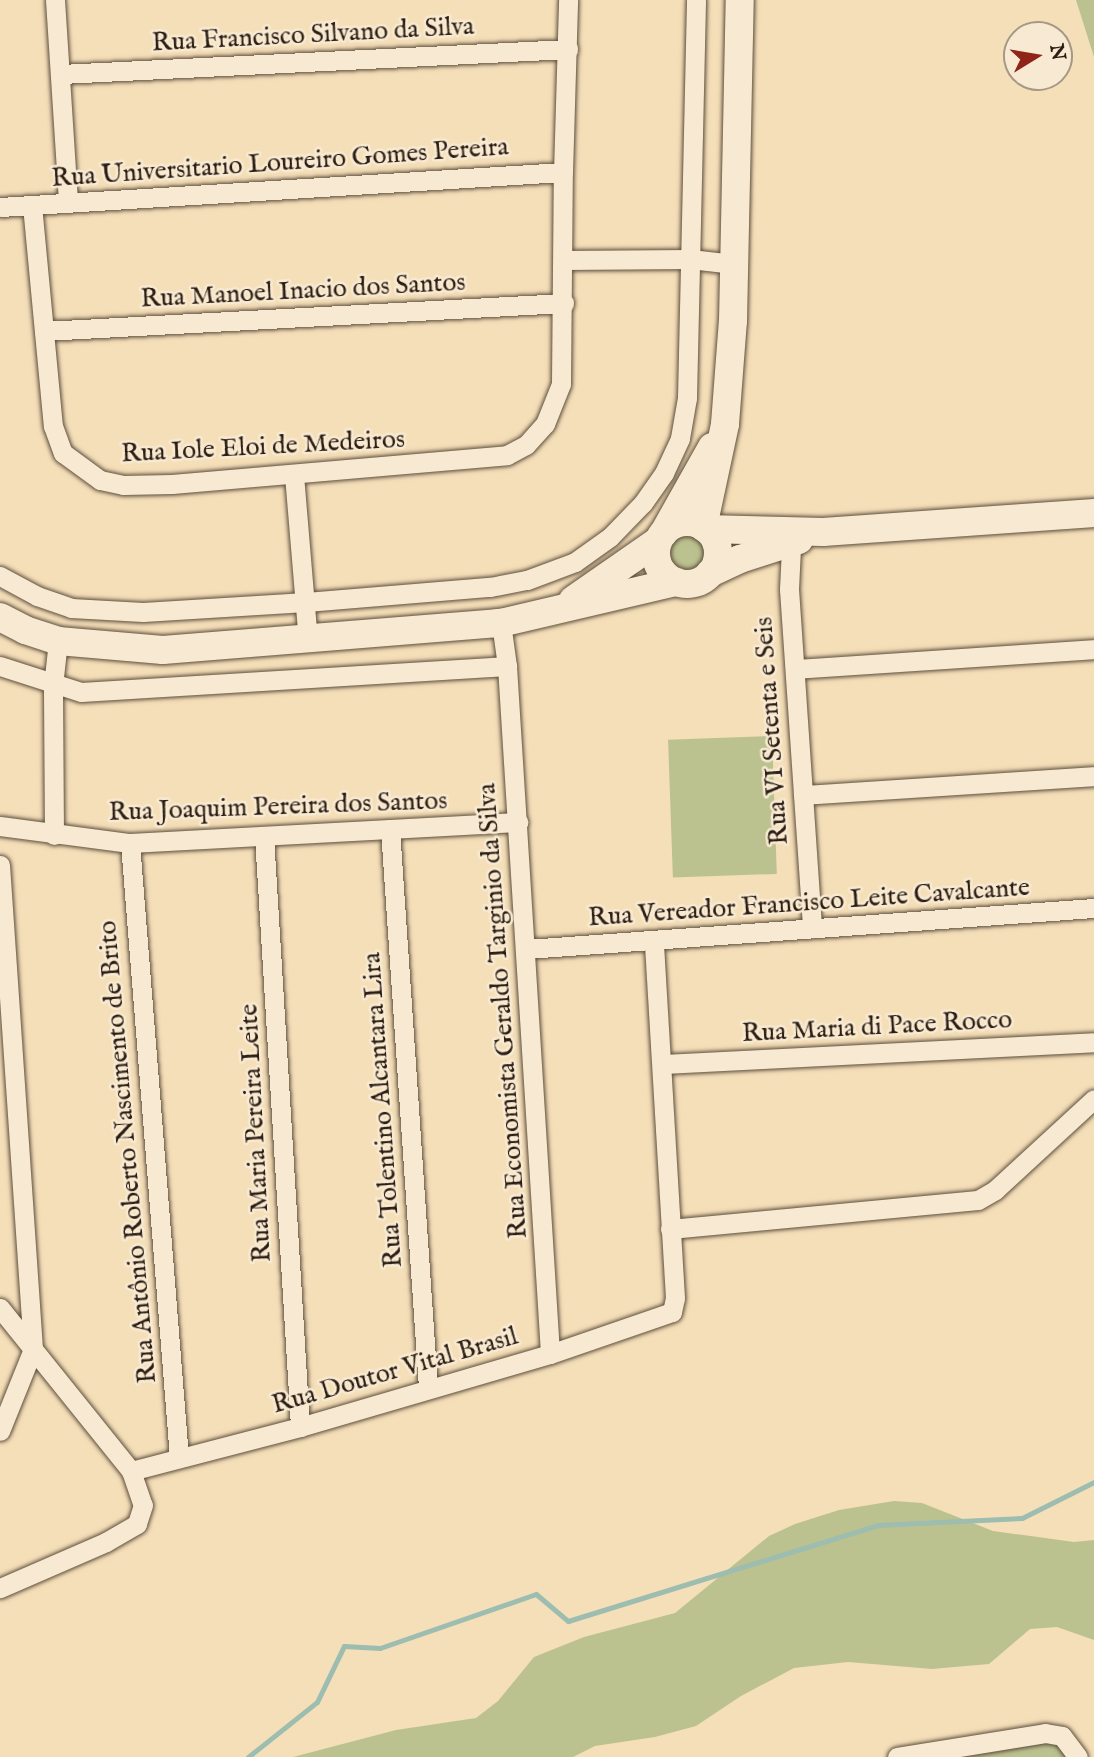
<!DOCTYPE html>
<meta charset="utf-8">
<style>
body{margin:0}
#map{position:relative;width:1094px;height:1757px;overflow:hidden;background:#f5dfb9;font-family:"IM FELL English",serif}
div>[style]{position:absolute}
.green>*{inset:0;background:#bbc28f;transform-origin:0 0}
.round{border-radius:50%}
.stream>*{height:5px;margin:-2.5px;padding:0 2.5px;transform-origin:2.5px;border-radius:2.5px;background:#9cbdaf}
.roads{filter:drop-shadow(0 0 2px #5e4e3c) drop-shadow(0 0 2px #5e4e3c)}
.minor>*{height:19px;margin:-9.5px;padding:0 9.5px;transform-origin:9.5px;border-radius:9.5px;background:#f8ead2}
.secondary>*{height:28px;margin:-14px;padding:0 14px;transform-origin:14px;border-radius:14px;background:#f8ead2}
.secondary>.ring{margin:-14px;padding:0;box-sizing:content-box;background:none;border:28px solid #f8ead2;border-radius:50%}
span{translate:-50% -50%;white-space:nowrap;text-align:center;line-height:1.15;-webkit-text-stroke:5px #f8ead2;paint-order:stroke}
.street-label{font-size:26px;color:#2b1d12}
.north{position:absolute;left:1003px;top:21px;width:70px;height:70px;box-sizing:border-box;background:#f8ead2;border:2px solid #a69885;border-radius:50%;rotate:79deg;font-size:19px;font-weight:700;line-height:28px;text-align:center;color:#2b1d12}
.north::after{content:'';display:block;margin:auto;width:24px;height:32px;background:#8f2418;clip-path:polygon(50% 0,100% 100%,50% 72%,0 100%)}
</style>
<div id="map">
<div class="green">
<div style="clip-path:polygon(1076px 0,1094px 0,1094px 57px)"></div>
<div class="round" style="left:668px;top:534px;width:38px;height:38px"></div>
<div style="left:772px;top:736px;width:138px;height:104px;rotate:88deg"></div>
<div style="clip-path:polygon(894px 1501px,922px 1503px,993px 1531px,1074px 1542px,1094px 1540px,1094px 1640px,1057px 1627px,1030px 1629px,989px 1664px,932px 1669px,848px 1662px,794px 1668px,741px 1696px,696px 1726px,655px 1737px,595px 1746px,573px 1757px,293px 1757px,396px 1730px,476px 1718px,498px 1701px,534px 1657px,584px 1637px,675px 1613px,769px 1536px,795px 1524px,839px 1510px)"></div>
<div style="clip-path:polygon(1049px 1724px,1066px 1757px,917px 1757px)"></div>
</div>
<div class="stream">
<div style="left:248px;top:1757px;width:88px;rotate:-38.6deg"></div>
<div style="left:317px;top:1702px;width:62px;rotate:-64.3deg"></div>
<div style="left:344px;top:1646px;width:36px;rotate:3deg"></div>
<div style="left:380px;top:1648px;width:165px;rotate:-19.1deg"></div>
<div style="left:536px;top:1594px;width:42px;rotate:40.2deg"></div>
<div style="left:568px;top:1621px;width:325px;rotate:-17.2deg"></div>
<div style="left:878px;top:1525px;width:144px;rotate:-2.8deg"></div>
<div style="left:1022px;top:1518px;width:80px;rotate:-26.6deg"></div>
</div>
<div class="roads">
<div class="minor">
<div style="left:55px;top:0;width:202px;rotate:86.3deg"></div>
<div style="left:61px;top:74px;width:508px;rotate:-2.82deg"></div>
<div style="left:32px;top:205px;width:222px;rotate:84.6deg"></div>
<div style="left:53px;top:426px;width:29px;rotate:70deg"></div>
<div style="left:63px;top:453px;width:46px;rotate:36.1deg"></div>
<div style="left:100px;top:480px;width:24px;rotate:12deg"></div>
<div style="left:123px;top:485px;width:49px;rotate:-1.2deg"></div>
<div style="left:172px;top:484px;width:336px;rotate:-4.9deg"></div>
<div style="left:507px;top:455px;width:21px;rotate:-28deg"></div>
<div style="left:526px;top:445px;width:28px;rotate:-48deg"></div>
<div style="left:545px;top:424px;width:43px;rotate:-68.2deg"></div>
<div style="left:561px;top:384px;width:212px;rotate:-89.5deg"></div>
<div style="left:563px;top:172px;width:172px;rotate:-88.3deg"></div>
<div style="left:0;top:207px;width:564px;rotate:-3.56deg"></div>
<div style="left:563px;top:260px;width:127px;rotate:-0.5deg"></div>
<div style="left:690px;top:259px;width:44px;rotate:6.5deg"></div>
<div style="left:44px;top:331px;width:521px;rotate:-3.08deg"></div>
<div style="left:294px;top:475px;width:166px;rotate:85.2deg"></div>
<div style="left:799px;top:533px;width:17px;rotate:118deg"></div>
<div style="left:791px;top:548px;width:41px;rotate:92.8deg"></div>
<div style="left:789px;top:589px;width:340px;rotate:86.1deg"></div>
<div style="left:0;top:576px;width:42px;rotate:28.4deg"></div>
<div style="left:37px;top:596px;width:36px;rotate:19deg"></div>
<div style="left:71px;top:608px;width:72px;rotate:3.2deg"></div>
<div style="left:143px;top:612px;width:163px;rotate:-3.5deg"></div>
<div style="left:306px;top:602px;width:185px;rotate:-4.7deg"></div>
<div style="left:490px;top:587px;width:38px;rotate:-11deg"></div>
<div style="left:527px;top:580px;width:51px;rotate:-20.6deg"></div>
<div style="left:575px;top:562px;width:43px;rotate:-35.5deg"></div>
<div style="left:610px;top:537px;width:47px;rotate:-45.9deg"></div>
<div style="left:643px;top:503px;width:37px;rotate:-55deg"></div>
<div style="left:664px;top:473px;width:38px;rotate:-65deg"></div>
<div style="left:680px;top:438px;width:41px;rotate:-80.1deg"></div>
<div style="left:687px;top:398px;width:398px;rotate:-88.7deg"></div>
<div style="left:0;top:666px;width:85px;rotate:17.8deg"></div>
<div style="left:81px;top:692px;width:427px;rotate:-3.5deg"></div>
<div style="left:507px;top:666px;width:43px;rotate:-97.9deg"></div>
<div style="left:507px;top:666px;width:689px;rotate:86.42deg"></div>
<div style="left:795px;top:669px;width:300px;rotate:-3.8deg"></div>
<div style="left:803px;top:795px;width:292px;rotate:-3.7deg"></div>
<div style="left:0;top:826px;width:131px;rotate:7.5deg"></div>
<div style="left:130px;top:843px;width:389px;rotate:-3.1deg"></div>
<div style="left:390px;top:829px;width:560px;rotate:86.11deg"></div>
<div style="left:54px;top:835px;width:149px;rotate:-90.4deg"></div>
<div style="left:53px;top:686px;width:45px;rotate:-83.7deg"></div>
<div style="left:264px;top:836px;width:592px;rotate:86.51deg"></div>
<div style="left:130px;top:843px;width:616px;rotate:85.44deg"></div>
<div style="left:0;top:865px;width:485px;rotate:86.1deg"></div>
<div style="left:33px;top:1349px;width:88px;rotate:111.9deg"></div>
<div style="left:527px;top:949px;width:568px;rotate:-4.14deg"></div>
<div style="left:663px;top:1064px;width:432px;rotate:-2.9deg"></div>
<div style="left:670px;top:1229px;width:309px;rotate:-5.4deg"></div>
<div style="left:978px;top:1200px;width:20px;rotate:-30deg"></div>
<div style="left:995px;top:1190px;width:134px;rotate:-42.6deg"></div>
<div style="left:0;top:1308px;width:209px;rotate:51.2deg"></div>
<div style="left:131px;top:1471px;width:36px;rotate:71deg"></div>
<div style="left:143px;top:1505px;width:20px;rotate:108deg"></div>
<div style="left:137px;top:1524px;width:36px;rotate:150deg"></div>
<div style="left:106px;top:1542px;width:116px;rotate:156.5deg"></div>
<div style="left:131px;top:1471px;width:175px;rotate:-14.6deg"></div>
<div style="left:300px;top:1427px;width:260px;rotate:-16.3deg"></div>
<div style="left:550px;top:1354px;width:129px;rotate:-19deg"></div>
<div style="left:672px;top:1312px;width:14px;rotate:-78deg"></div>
<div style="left:675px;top:1298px;width:357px;rotate:-93.4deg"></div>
<div style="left:897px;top:1757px;width:150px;rotate:-9.2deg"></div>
<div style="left:1045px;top:1733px;width:17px;rotate:10deg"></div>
<div style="left:1062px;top:1736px;width:26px;rotate:53deg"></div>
</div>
<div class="secondary">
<div class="ring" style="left:656px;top:522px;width:34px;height:34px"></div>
<div style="left:703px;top:527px;width:105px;rotate:-77.9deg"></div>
<div style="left:725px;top:424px;width:103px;rotate:-85.6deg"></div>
<div style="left:733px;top:321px;width:321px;rotate:-88.8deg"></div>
<div style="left:706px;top:529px;width:117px;rotate:1.5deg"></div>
<div style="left:823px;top:532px;width:272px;rotate:-4deg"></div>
<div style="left:663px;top:534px;width:100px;rotate:-60.6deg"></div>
<div style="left:710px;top:573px;width:33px;rotate:-25deg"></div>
<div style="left:740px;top:559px;width:62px;rotate:-17.9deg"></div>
<div style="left:573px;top:600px;width:103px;rotate:-34.8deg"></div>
<div style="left:0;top:617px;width:28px;rotate:27deg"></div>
<div style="left:25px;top:630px;width:35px;rotate:18deg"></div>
<div style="left:58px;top:641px;width:105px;rotate:4.9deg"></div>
<div style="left:163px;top:650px;width:339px;rotate:-4.6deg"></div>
<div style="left:501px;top:623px;width:180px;rotate:-13.2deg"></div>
</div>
</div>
<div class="street-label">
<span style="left:313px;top:35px;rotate:-3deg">Rua Francisco Silvano da Silva</span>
<span style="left:280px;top:163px;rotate:-4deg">Rua Universitario Loureiro Gomes Pereira</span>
<span style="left:303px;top:291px;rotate:-3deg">Rua Manoel Inacio dos Santos</span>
<span style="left:263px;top:447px;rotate:-3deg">Rua Iole Eloi de Medeiros</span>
<span style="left:772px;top:731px;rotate:-94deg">Rua VI Setenta e Seis</span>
<span style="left:278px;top:807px;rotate:-2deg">Rua Joaquim Pereira dos Santos</span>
<span style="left:809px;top:903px;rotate:-4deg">Rua Vereador Francisco Leite Cavalcante</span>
<span style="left:503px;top:1011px;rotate:-94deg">Rua Economista Geraldo Targinio da Silva</span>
<span style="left:877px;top:1027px;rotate:-3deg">Rua Maria di Pace Rocco</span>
<span style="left:383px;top:1110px;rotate:-94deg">Rua Tolentino Alcantara Lira</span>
<span style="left:256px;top:1133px;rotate:-93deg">Rua Maria Pereira Leite</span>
<span style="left:128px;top:1152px;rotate:-95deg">Rua Antônio Roberto Nascimento de Brito</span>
<span style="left:395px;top:1371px;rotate:-16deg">Rua Doutor Vital Brasil</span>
</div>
<div class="north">N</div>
</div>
